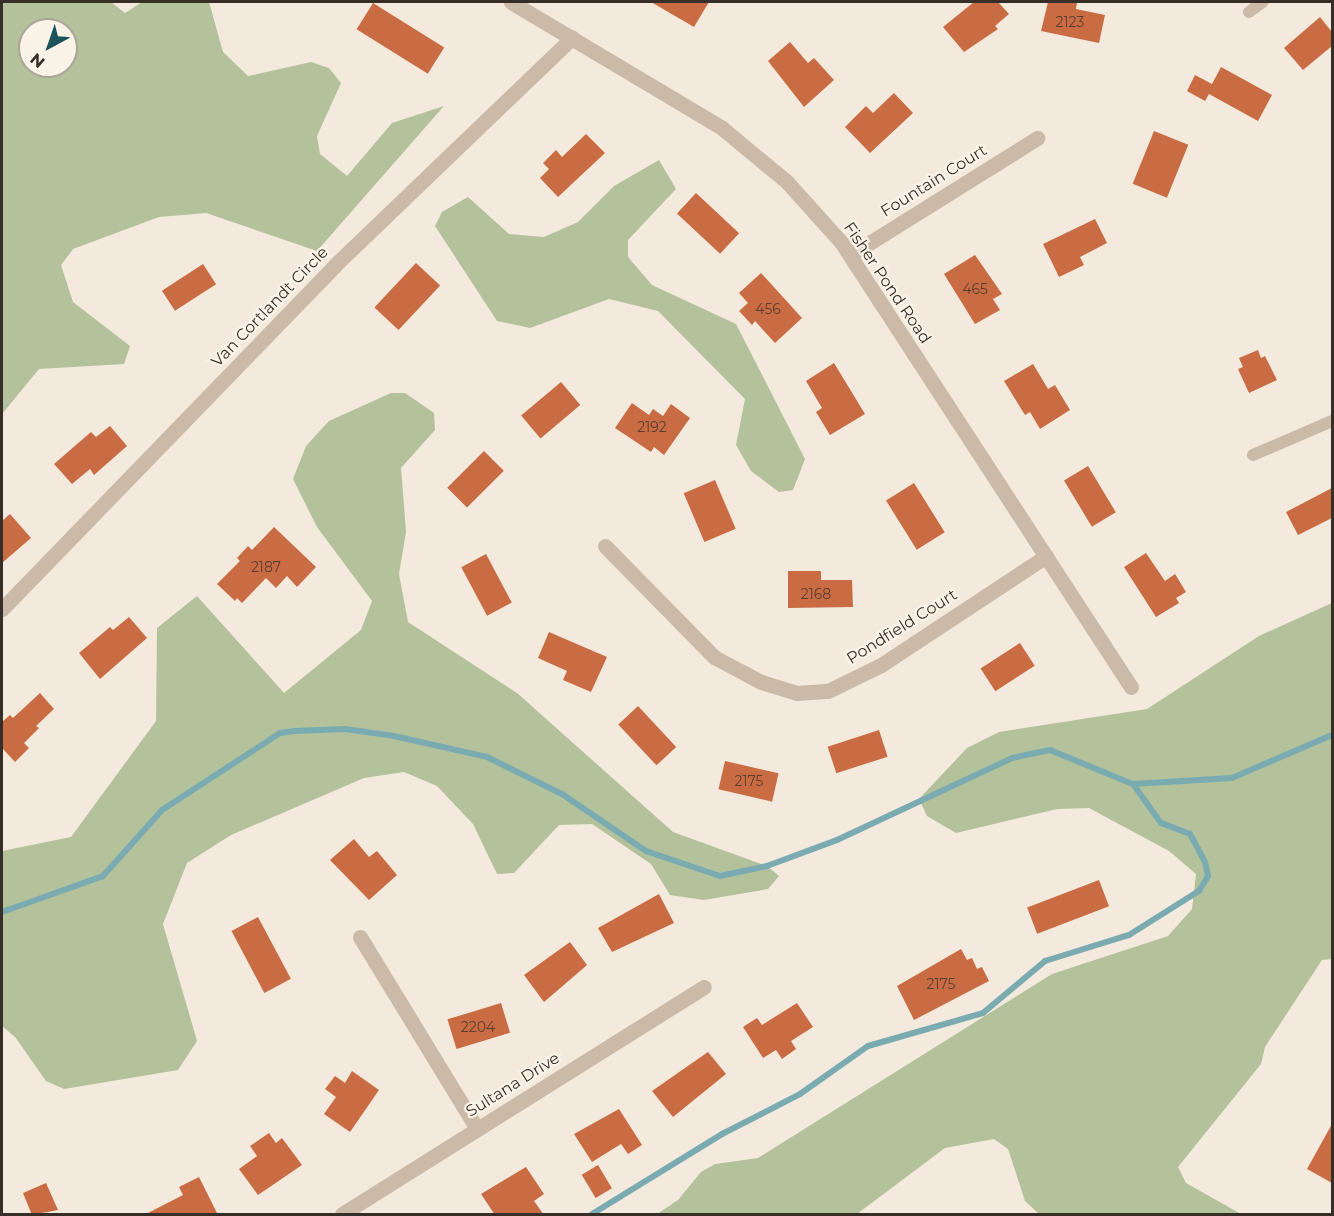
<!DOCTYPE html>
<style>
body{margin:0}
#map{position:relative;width:1334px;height:1216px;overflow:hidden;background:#f3e9dc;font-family:Montserrat,sans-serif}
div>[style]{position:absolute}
.green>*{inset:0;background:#b3c29b}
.stream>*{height:6px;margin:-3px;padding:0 3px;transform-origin:3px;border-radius:3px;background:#7aabb1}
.building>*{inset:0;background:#ca6c43;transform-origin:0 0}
.lane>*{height:12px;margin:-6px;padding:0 6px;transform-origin:6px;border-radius:6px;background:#cbbaa7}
.street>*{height:15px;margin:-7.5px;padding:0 7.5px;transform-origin:7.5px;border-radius:7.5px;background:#cbbaa7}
span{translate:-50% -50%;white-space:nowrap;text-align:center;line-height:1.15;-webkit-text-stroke:4.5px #faf3e8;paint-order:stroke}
.number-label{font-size:14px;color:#5c3e2f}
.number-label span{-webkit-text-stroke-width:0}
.street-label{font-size:16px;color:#382e28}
.frame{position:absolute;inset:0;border:3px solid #382e28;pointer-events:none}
.north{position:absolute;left:18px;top:18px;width:60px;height:60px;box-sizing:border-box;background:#faf3e8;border:2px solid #aca49b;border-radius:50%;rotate:220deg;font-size:16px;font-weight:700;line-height:24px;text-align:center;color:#382e28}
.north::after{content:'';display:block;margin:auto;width:21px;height:27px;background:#1c535b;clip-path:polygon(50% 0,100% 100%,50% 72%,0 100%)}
</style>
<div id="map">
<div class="green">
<div style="clip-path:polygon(evenodd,2px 2px,111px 2px,125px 13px,142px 2px,209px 2px,223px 52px,248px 76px,311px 62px,329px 68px,341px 83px,317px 136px,320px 154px,347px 176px,392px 123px,444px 106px,317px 251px,206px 213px,159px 217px,73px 249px,61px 265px,73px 302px,130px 346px,124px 364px,39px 369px,2px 414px,2px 2px,30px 30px,66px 30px,66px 66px,30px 66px,30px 30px)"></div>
<div style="clip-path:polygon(659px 160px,676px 189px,628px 240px,628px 257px,652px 285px,736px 324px,805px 459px,793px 490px,779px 492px,751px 471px,736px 445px,745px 399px,658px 311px,609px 299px,530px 328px,497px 321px,435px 226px,442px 212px,468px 197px,509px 234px,544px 237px,578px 222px,614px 186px)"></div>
<div style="clip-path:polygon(391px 393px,405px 393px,434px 413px,435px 430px,401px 468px,406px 532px,399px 574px,408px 622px,517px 693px,673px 832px,767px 866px,779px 876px,768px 889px,704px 900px,670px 895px,651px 864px,592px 824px,559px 825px,514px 873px,497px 874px,473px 824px,437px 786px,404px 772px,364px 778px,231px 835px,187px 863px,163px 924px,197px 1041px,178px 1070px,64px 1089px,46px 1081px,15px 1037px,2px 1026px,2px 851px,71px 837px,156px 721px,157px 628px,197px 596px,284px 693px,361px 630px,372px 601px,317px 527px,293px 479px,306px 446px,329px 421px)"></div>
<div style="clip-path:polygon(1332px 603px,1332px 959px,1322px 960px,1265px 1047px,1261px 1064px,1178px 1167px,1186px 1183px,1241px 1214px,1039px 1214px,1025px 1201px,1008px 1149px,994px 1139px,945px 1148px,857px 1214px,657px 1214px,678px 1200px,701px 1172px,715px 1164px,758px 1158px,1052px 974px,1168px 936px,1192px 909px,1196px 874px,1169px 851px,1089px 808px,1057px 809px,956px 833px,927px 816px,919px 799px,967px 748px,999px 732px,1147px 709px,1259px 636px)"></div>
</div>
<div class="stream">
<div style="left:2px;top:912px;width:107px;rotate:-19.6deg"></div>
<div style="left:103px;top:876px;width:89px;rotate:-48.2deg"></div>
<div style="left:162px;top:810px;width:141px;rotate:-33.1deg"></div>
<div style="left:280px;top:733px;width:15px;rotate:-8deg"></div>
<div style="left:295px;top:731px;width:50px;rotate:-2.3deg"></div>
<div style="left:345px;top:729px;width:49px;rotate:8.1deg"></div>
<div style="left:394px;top:736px;width:95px;rotate:12.7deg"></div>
<div style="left:487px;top:757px;width:84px;rotate:26.3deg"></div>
<div style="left:562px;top:794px;width:102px;rotate:34.2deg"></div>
<div style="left:646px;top:851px;width:78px;rotate:18.7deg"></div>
<div style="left:720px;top:876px;width:48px;rotate:-12deg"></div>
<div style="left:767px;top:866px;width:75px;rotate:-20.4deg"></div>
<div style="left:837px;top:840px;width:193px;rotate:-25.1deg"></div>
<div style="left:1012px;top:758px;width:39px;rotate:-12deg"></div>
<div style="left:1050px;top:750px;width:90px;rotate:22.3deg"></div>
<div style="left:1133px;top:784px;width:99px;rotate:-3.5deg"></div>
<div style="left:1232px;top:778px;width:109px;rotate:-23.3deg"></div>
<div style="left:592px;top:1214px;width:153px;rotate:-31.6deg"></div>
<div style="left:722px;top:1134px;width:88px;rotate:-27.1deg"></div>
<div style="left:800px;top:1094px;width:83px;rotate:-35.2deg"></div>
<div style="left:868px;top:1046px;width:120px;rotate:-16deg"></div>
<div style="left:983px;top:1013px;width:81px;rotate:-40deg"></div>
<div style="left:1045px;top:961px;width:88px;rotate:-17.2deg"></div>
<div style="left:1129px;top:935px;width:83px;rotate:-32.2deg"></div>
<div style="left:1199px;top:891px;width:17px;rotate:-59deg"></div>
<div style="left:1208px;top:876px;width:14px;rotate:-102deg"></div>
<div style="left:1205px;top:862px;width:32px;rotate:-118deg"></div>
<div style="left:1190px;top:834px;width:31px;rotate:-159deg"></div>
<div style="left:1161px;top:823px;width:48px;rotate:-125.7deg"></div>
</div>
<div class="building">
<div style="clip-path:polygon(651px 2px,709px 2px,694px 27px)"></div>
<div style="clip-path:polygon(974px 2px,998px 2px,1009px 14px,995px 26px,998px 29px,964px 52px,943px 27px)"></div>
<div style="clip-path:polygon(1048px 2px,1077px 2px,1076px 9px,1105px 15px,1099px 43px,1041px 31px)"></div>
<div style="left:373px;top:3px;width:84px;height:31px;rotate:32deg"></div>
<div style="clip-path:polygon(1320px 17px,1332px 32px,1332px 46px,1303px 70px,1284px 48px)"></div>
<div style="clip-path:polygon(790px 42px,808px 63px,814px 58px,834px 80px,804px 107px,768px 61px)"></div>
<div style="clip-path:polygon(1221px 67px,1272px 95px,1258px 121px,1209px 94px,1205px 101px,1187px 91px,1195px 75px,1212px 84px)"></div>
<div style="clip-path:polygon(894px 93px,913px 113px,870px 153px,845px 127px,866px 106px,873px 113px)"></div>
<div style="left:1154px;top:131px;width:37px;height:57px;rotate:22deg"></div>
<div style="clip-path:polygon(586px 134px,605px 153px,558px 197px,540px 178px,549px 169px,543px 163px,556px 150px,562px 157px)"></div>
<div style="left:696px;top:193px;width:59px;height:28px;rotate:43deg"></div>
<div style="clip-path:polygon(1095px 219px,1107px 243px,1080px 257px,1084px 265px,1059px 277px,1043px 244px)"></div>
<div style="clip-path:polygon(975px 255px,1002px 294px,993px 299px,1000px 310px,975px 324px,944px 274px)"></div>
<div style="left:416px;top:263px;width:33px;height:61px;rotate:43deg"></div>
<div style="left:203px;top:264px;width:24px;height:49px;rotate:57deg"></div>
<div style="clip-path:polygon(761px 273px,802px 318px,775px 343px,755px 321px,752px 325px,739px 311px,748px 303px,739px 293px)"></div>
<div style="clip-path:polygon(1258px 350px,1261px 358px,1265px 356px,1277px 380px,1249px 393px,1238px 369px,1243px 367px,1239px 358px)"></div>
<div style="clip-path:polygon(834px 363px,865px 414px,830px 435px,816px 412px,822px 408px,806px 381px)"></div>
<div style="clip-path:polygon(1033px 364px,1048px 389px,1055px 385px,1070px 410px,1040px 429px,1030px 412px,1025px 415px,1004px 381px)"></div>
<div style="left:561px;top:382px;width:30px;height:52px;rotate:50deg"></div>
<div style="clip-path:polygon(632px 403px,649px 415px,653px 409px,663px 416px,671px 404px,690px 418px,664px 455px,654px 447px,651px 452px,615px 428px)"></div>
<div style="clip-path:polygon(110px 426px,127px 446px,94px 475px,90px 469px,72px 484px,54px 464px,91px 432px,96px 437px)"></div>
<div style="left:484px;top:451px;width:28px;height:52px;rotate:45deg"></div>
<div style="left:1088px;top:466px;width:54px;height:28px;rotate:59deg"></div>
<div style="left:715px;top:480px;width:53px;height:34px;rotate:67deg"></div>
<div style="left:914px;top:483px;width:58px;height:33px;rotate:58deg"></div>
<div style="clip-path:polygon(1332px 488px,1332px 518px,1298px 535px,1286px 512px)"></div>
<div style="clip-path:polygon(10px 514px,31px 538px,2px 563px,2px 521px)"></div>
<div style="clip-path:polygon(274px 527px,316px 567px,297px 587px,287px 576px,276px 588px,266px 578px,242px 603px,237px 598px,235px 601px,217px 584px,240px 561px,237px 558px,248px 546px,252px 550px)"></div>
<div style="clip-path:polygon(1146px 553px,1165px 581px,1175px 574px,1186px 592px,1176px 598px,1179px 603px,1156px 617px,1124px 567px)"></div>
<div style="left:486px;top:554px;width:55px;height:28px;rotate:62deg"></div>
<div style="clip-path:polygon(788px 571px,821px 571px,821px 580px,852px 580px,853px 607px,788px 608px)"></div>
<div style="clip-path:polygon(129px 617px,147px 638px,100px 679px,79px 653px,110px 627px,113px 630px)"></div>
<div style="clip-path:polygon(549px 632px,607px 657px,591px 692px,563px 680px,567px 671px,538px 658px)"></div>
<div style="left:1020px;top:643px;width:27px;height:47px;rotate:57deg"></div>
<div style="clip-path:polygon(40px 693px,54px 709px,36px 726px,39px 728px,24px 743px,29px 748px,15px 762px,2px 748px,2px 722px,10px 715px,13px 718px)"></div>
<div style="left:638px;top:706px;width:56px;height:27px;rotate:47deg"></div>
<div style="left:879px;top:730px;width:28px;height:54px;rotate:72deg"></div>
<div style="left:725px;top:761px;width:55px;height:29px;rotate:13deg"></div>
<div style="clip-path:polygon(354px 839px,369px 857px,377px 851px,397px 875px,369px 900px,330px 860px)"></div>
<div style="left:1099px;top:880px;width:28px;height:77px;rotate:69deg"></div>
<div style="clip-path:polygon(659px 894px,674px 923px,612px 952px,598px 928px)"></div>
<div style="left:258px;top:917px;width:70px;height:30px;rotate:62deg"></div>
<div style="clip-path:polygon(570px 942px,587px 965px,544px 1002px,524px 975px)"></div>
<div style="clip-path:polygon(961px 949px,967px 960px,972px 958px,977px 969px,982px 967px,989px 981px,914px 1020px,897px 986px)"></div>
<div style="left:501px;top:1003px;width:31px;height:56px;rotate:73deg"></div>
<div style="clip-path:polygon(797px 1003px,813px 1027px,791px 1041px,796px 1049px,782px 1059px,776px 1050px,763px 1058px,743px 1027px,757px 1018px,762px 1025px)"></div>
<div style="clip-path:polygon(708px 1052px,726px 1074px,673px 1117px,652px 1091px)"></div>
<div style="clip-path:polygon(352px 1071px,379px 1090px,350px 1132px,324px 1114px,336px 1097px,325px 1089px,335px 1076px,345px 1083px)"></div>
<div style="clip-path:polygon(619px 1109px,642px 1145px,628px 1154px,621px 1144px,592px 1162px,574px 1134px)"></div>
<div style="clip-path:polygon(1332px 1124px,1332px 1183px,1307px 1169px)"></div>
<div style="clip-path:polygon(269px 1133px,276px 1143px,282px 1138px,302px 1165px,258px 1195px,239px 1169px,257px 1156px,250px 1146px)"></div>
<div style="left:598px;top:1165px;width:27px;height:19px;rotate:59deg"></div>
<div style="clip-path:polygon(526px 1167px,544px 1194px,534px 1201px,544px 1215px,495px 1215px,481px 1194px)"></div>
<div style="clip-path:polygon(199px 1177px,218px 1215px,144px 1215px,183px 1195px,179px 1187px)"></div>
<div style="clip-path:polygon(46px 1183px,58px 1210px,32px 1215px,23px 1193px)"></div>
</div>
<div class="lane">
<div style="left:1249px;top:12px;width:17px;rotate:-36deg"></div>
<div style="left:1253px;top:455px;width:86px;rotate:-23.3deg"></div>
</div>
<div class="street">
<div style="left:511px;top:2px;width:246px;rotate:30.8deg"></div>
<div style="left:722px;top:128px;width:85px;rotate:39.7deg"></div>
<div style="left:787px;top:182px;width:81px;rotate:48deg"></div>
<div style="left:841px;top:242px;width:531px;rotate:56.91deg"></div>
<div style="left:850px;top:255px;width:221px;rotate:-32deg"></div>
<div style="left:605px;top:546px;width:156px;rotate:45.5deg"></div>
<div style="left:714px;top:657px;width:53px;rotate:28deg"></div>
<div style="left:761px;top:682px;width:38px;rotate:17deg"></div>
<div style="left:797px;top:693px;width:31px;rotate:-4deg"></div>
<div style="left:828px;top:691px;width:59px;rotate:-26.1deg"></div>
<div style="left:881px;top:665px;width:198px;rotate:-33.4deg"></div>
<div style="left:2px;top:609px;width:477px;rotate:-45.9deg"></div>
<div style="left:334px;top:266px;width:330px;rotate:-43.8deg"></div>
<div style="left:360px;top:937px;width:225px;rotate:58.6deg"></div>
<div style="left:342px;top:1214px;width:427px;rotate:-32.1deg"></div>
</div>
<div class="number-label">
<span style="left:1070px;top:22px">2123</span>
<span style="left:975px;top:289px">465</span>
<span style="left:768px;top:309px">456</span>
<span style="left:652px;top:427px">2192</span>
<span style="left:266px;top:567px">2187</span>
<span style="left:816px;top:594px">2168</span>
<span style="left:749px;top:781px">2175</span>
<span style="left:941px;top:984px">2175</span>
<span style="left:478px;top:1027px">2204</span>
</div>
<div class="street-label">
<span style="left:934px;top:181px;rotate:-32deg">Fountain Court</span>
<span style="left:887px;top:283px;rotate:56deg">Fisher Pond Road</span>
<span style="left:270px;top:307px;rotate:-46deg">Van Cortlandt Circle</span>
<span style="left:902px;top:627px;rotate:-32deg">Pondfield Court</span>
<span style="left:513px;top:1085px;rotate:-32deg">Sultana Drive</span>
</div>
<div class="frame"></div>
<div class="north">N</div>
</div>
